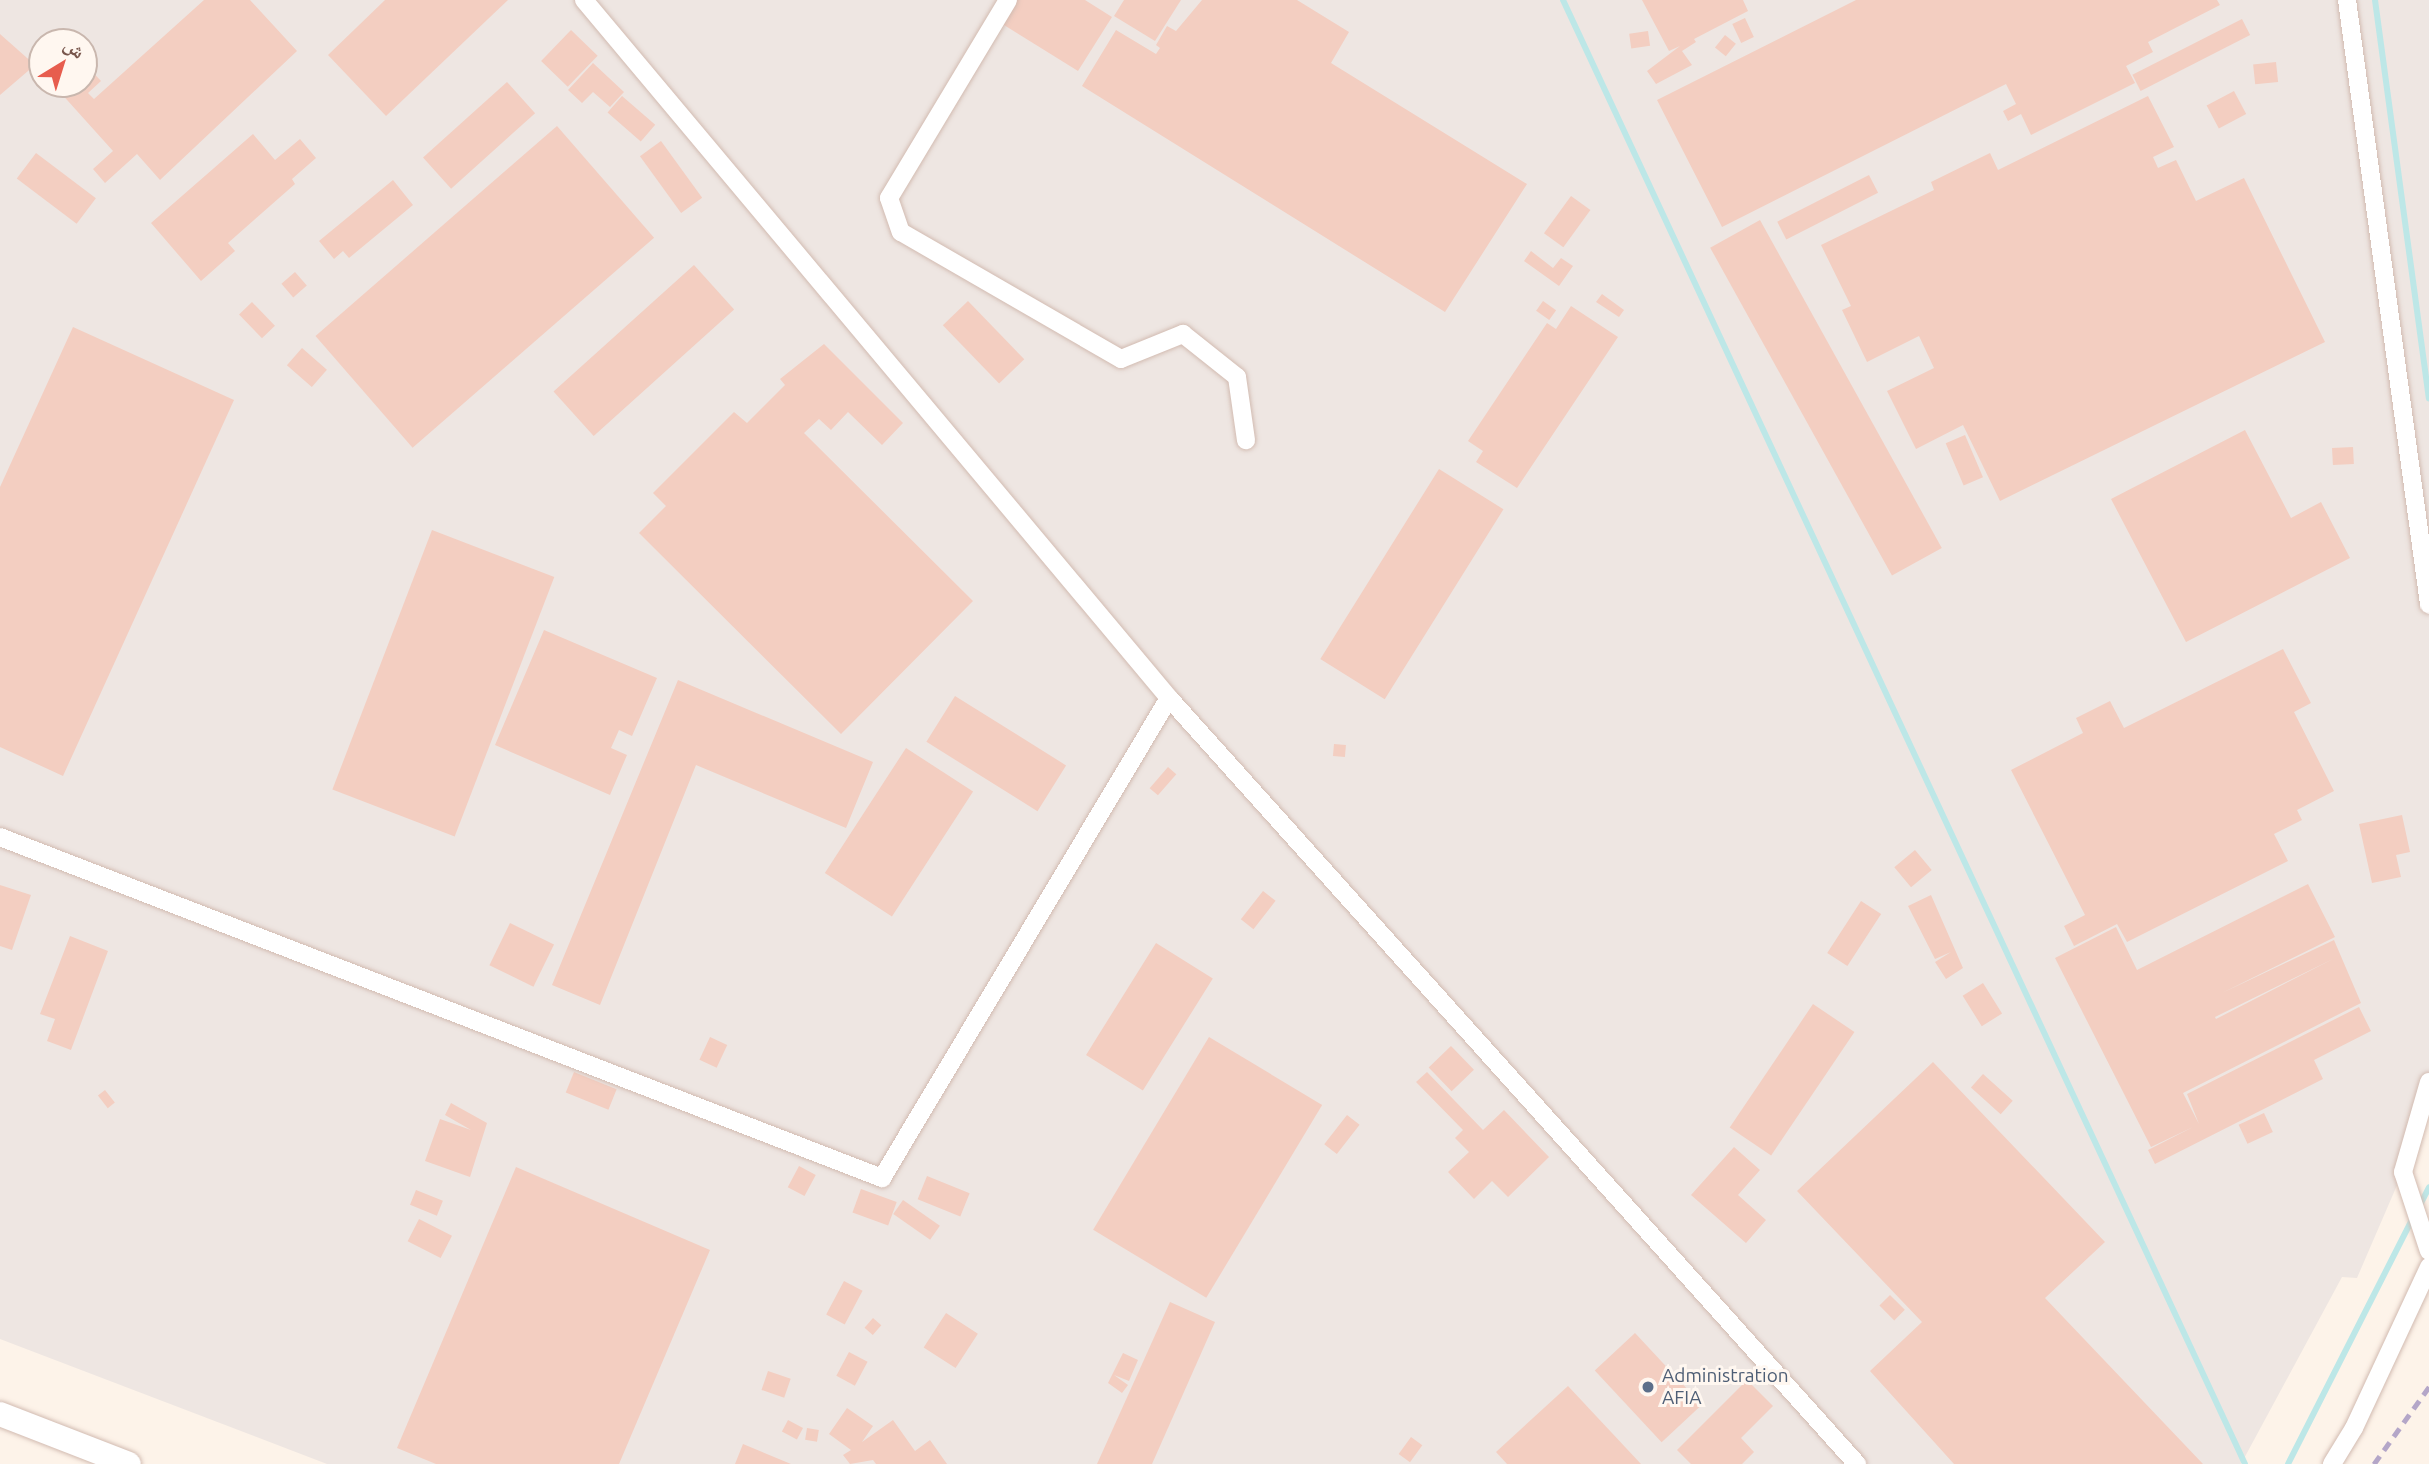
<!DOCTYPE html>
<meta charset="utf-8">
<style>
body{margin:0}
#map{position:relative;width:2429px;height:1464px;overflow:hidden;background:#fdf3e9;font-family:Ubuntu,"Noto Naskh Arabic",sans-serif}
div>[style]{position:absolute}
.industrial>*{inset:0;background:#eee6e2}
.stream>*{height:6px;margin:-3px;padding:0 3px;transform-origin:3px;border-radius:3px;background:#bde7e7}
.building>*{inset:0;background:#f3cec1;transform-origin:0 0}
.roads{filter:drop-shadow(0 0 2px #d2bbb1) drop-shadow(0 0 2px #d2bbb1)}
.minor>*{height:18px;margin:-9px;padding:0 9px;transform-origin:9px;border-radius:9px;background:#fff}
.secondary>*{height:24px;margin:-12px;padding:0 12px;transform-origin:12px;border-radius:12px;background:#fff}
.rail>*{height:5px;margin-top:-2.5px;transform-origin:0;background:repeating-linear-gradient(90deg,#b4a6c8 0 10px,transparent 0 17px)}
.dots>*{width:19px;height:19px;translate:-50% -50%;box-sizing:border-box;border:4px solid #fff7f0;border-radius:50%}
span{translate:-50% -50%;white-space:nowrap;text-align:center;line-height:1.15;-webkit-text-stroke:6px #fff7f0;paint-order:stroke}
.service-label{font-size:19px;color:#4e5e75}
.left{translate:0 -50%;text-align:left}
.north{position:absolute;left:28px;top:28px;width:70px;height:70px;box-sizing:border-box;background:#fff7f0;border:2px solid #c9b7ae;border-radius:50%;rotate:38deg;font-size:19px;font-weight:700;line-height:28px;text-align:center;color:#78564c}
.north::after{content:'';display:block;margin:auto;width:24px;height:32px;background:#e75d4e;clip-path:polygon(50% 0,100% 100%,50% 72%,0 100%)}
</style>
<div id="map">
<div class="industrial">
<div style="clip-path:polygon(evenodd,0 0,2429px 0,2429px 1111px,2357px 1278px,2342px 1277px,2241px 1464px,327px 1464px,0 1339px,0 0,42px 42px,84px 42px,84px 84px,42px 84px,42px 42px)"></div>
</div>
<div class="stream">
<div style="left:1563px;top:0;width:1615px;rotate:65.02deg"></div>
<div style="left:2375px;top:0;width:402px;rotate:82.3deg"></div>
<div style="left:2419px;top:1207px;width:22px;rotate:-63deg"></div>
<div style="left:2288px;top:1464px;width:278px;rotate:-63.1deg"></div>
</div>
<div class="building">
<div style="clip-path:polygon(204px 0,250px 0,297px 51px,160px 180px,137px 154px,105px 183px,93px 169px,113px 151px,59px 91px,67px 84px,84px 84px,87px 66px,101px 81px,88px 93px,94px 99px)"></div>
<div style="clip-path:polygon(385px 0,508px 0,386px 116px,328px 55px)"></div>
<div style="clip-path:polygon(1009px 0,1085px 0,1112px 17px,1078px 71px,996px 20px)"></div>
<div style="clip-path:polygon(1124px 0,1181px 0,1155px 41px,1114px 16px)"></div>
<div style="clip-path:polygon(1202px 0,1297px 0,1349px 32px,1331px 63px,1527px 184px,1445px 312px,1082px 86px,1116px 30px,1156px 54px,1160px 48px,1156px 45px,1167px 26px,1176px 31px)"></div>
<div style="clip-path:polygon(1642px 0,1743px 0,1748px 11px,1694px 39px,1696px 42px,1682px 51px,1692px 65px,1656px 84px,1647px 71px,1680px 46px,1669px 51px)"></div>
<div style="clip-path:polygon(1856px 0,2217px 0,2220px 5px,2148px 42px,2153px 52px,2126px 66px,2135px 83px,2031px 135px,2021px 114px,2008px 121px,2003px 111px,2016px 104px,2006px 84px,1722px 227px,1657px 100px)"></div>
<div style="left:1745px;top:18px;width:21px;height:14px;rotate:65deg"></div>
<div style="left:2242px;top:19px;width:18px;height:123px;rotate:63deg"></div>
<div style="left:571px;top:30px;width:37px;height:43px;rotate:44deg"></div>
<div style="left:1648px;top:31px;width:15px;height:19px;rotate:82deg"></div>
<div style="clip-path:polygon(0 34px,35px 65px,0 95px)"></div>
<div style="left:1725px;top:35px;width:14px;height:16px;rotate:39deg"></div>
<div style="left:2276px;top:62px;width:20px;height:23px;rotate:84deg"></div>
<div style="clip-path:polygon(593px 63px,624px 92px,610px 107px,593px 92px,582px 103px,568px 90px)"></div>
<div style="left:507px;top:82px;width:42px;height:113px;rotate:48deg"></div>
<div style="left:2234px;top:91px;width:26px;height:31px;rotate:62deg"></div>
<div style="left:622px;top:96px;width:44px;height:22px;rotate:41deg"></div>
<div style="clip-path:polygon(2148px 96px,2174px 147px,2153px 157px,2158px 168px,2176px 160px,2196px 201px,2244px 178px,2325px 342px,2000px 501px,1963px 425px,1916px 449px,1887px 391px,1934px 368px,1919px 336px,1867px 362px,1842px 310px,1851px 306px,1821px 245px,1934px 190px,1931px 182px,1990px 153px,1998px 170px)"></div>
<div style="left:557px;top:126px;width:148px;height:320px;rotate:49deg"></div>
<div style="clip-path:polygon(253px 134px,275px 160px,300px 139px,316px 158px,292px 179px,295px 184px,228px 243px,235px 251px,201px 281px,151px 223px)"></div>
<div style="left:661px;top:141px;width:70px;height:26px;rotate:54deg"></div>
<div style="left:36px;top:153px;width:75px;height:32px;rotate:37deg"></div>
<div style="left:1869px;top:175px;width:20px;height:103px;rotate:63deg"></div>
<div style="clip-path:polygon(393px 180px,413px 205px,349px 258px,343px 251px,334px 259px,319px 241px)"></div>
<div style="left:1571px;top:196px;width:24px;height:46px;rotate:36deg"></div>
<div style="left:1760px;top:220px;width:375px;height:57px;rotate:61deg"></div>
<div style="clip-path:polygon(1531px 251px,1553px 268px,1561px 258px,1573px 266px,1559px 286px,1524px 261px)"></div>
<div style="left:694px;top:265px;width:60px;height:189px;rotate:48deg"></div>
<div style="left:295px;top:272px;width:18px;height:18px;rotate:49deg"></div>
<div style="clip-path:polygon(1602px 294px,1624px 310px,1619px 317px,1596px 302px)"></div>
<div style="left:968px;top:301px;width:81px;height:35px;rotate:46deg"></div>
<div style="left:1543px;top:301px;width:16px;height:12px;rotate:35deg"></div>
<div style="left:252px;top:302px;width:33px;height:18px;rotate:46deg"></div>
<div style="clip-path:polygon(1571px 306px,1618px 337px,1517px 488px,1476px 462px,1483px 451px,1468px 441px,1547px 323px,1556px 329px)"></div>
<div style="clip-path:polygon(73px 327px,234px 400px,63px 776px,0 747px,0 487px)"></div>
<div style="clip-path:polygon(824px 344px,903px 423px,882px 445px,848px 412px,831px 430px,819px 419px,804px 433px,973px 601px,841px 734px,639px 533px,666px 506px,653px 493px,734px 412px,747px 423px,785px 385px,780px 379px)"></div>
<div style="left:302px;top:348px;width:33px;height:23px;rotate:41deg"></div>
<div style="clip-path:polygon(2245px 430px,2291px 518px,2321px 502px,2350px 558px,2186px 642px,2111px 499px)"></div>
<div style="left:1965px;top:435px;width:46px;height:21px;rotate:67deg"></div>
<div style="left:2353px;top:447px;width:17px;height:21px;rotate:87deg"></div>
<div style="left:1439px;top:469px;width:76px;height:224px;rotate:32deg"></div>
<div style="left:432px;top:530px;width:131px;height:278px;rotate:21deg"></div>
<div style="clip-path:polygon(544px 630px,657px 678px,632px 736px,619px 730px,611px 748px,627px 755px,610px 795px,495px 745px)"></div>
<div style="clip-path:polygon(2283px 649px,2311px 703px,2294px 712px,2334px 791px,2297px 810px,2302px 820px,2274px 834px,2288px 861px,2127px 942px,2117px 924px,2074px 946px,2064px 926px,2085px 915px,2011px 770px,2083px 733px,2076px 718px,2110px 701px,2124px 728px)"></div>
<div style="clip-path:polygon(678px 680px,873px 762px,846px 828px,696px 765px,600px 1005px,552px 985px)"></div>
<div style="left:955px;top:696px;width:131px;height:54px;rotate:32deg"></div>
<div style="left:1334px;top:744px;width:12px;height:12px;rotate:5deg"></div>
<div style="left:906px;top:748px;width:80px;height:149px;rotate:33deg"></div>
<div style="left:1168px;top:767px;width:11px;height:28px;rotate:41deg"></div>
<div style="clip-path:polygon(2402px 815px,2410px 852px,2396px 855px,2401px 877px,2372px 883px,2359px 824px)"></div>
<div style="left:1915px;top:850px;width:26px;height:27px;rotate:50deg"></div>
<div style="clip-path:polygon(evenodd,2308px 884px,2335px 937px,2222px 993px,2334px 940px,2361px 1003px,2183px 1093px,2199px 1124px,2187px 1094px,2359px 1007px,2371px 1031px,2314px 1060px,2323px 1079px,2155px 1164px,2148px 1150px,2193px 1127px,2151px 1147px,2055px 958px,2116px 927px,2137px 970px,2308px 884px,2333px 959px,2216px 1019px,2215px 1017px,2333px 959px)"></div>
<div style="clip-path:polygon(0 885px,31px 895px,12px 950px,0 946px)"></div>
<div style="left:1263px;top:891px;width:16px;height:36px;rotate:38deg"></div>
<div style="clip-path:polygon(1931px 895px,1963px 968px,1946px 979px,1935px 962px,1951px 952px,1935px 959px,1908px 906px)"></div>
<div style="left:1861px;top:901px;width:24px;height:62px;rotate:33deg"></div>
<div style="left:510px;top:923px;width:49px;height:47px;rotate:26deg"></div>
<div style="clip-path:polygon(70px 936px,108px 951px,71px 1050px,47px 1041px,55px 1019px,40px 1014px)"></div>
<div style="left:1156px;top:943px;width:67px;height:132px;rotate:32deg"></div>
<div style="left:1983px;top:983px;width:36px;height:24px;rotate:58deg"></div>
<div style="left:1813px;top:1004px;width:50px;height:149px;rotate:34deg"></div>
<div style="left:710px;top:1037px;width:19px;height:25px;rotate:25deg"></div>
<div style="left:1209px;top:1037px;width:132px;height:225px;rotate:31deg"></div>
<div style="left:1451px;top:1046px;width:33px;height:31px;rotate:46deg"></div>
<div style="clip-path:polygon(1933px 1062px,2105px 1242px,2045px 1298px,2203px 1464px,1954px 1464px,1870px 1371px,1922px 1322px,1797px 1191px)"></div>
<div style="left:574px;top:1072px;width:46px;height:22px;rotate:22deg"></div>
<div style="clip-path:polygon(1427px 1072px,1483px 1130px,1504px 1110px,1549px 1157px,1508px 1197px,1492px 1181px,1474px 1199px,1448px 1172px,1469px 1152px,1455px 1138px,1463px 1130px,1416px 1082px)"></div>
<div style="left:1983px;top:1074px;width:40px;height:18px;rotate:42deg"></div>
<div style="left:105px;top:1090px;width:16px;height:9px;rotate:52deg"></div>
<div style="clip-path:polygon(451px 1103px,487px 1123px,470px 1177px,425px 1161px,440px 1119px,471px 1130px,445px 1115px)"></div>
<div style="left:2264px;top:1113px;width:21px;height:28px;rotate:65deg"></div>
<div style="left:1347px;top:1115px;width:16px;height:37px;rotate:38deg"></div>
<div style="clip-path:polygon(1734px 1147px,1760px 1170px,1738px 1195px,1766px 1220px,1746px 1243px,1691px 1195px)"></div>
<div style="left:799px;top:1166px;width:19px;height:24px;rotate:28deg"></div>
<div style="clip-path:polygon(516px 1167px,710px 1250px,619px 1464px,436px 1464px,397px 1448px)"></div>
<div style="left:927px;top:1176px;width:46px;height:25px;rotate:22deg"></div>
<div style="left:861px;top:1189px;width:38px;height:25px;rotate:20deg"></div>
<div style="left:416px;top:1190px;width:29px;height:16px;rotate:22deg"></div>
<div style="left:903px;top:1200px;width:45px;height:17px;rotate:35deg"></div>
<div style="left:419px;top:1219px;width:37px;height:25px;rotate:27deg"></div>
<div style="left:844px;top:1281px;width:21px;height:38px;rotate:28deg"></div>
<div style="left:1890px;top:1295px;width:21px;height:15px;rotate:45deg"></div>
<div style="clip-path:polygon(1170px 1302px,1215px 1322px,1152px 1464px,1097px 1464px)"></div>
<div style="left:946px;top:1313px;width:38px;height:41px;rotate:33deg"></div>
<div style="left:873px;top:1318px;width:11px;height:13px;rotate:41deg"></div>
<div style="left:1635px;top:1333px;width:98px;height:55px;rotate:47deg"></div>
<div style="left:849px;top:1352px;width:21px;height:27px;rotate:28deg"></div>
<div style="clip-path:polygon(1123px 1353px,1138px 1360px,1129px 1381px,1114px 1375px,1128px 1385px,1122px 1393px,1108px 1383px)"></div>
<div style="left:768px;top:1371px;width:24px;height:20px;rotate:19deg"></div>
<div style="clip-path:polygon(1747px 1380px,1773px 1406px,1741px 1438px,1754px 1452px,1742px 1464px,1691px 1464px,1677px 1450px)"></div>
<div style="clip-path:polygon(1568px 1386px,1641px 1464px,1507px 1464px,1496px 1452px)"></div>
<div style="clip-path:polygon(847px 1408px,873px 1426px,862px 1442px,893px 1420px,915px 1451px,930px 1440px,947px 1464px,876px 1464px,873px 1460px,850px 1464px,843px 1455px,851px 1450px,829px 1434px)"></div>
<div style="left:788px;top:1420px;width:17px;height:13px;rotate:28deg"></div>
<div style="left:807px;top:1428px;width:12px;height:12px;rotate:9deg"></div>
<div style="left:1411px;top:1437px;width:14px;height:21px;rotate:36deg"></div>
<div style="clip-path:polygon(743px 1444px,791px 1464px,735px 1464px)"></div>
</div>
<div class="roads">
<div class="minor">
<div style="left:584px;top:0;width:911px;rotate:50.03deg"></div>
<div style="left:1169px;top:698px;width:1030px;rotate:48.07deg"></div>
<div style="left:1008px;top:0;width:231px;rotate:121deg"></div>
<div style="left:889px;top:198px;width:36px;rotate:71deg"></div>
<div style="left:901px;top:232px;width:254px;rotate:30deg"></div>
<div style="left:1121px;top:359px;width:67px;rotate:-22deg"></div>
<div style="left:1183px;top:334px;width:69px;rotate:38.5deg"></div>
<div style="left:1237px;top:377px;width:64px;rotate:81.9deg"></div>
<div style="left:2347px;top:0;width:610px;rotate:82.27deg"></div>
<div style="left:0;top:837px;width:946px;rotate:21.14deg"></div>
<div style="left:882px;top:1178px;width:559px;rotate:-59.12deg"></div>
<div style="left:2429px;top:1082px;width:94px;rotate:106.1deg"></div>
<div style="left:2403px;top:1172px;width:83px;rotate:71.8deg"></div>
<div style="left:2332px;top:1464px;width:42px;rotate:-58.6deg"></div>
<div style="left:2354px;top:1428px;width:178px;rotate:-65deg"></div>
</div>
<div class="secondary">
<div style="left:0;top:1414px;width:138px;rotate:21.2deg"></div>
</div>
</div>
<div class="rail">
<div style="left:2374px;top:1464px;width:95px;rotate:-54.5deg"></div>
</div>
<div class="dots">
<div style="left:1648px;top:1387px;background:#5c6f8a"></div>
</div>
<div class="service-label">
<span class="left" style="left:1662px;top:1387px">Administration<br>AFIA</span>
</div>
<div class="north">ش</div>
</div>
